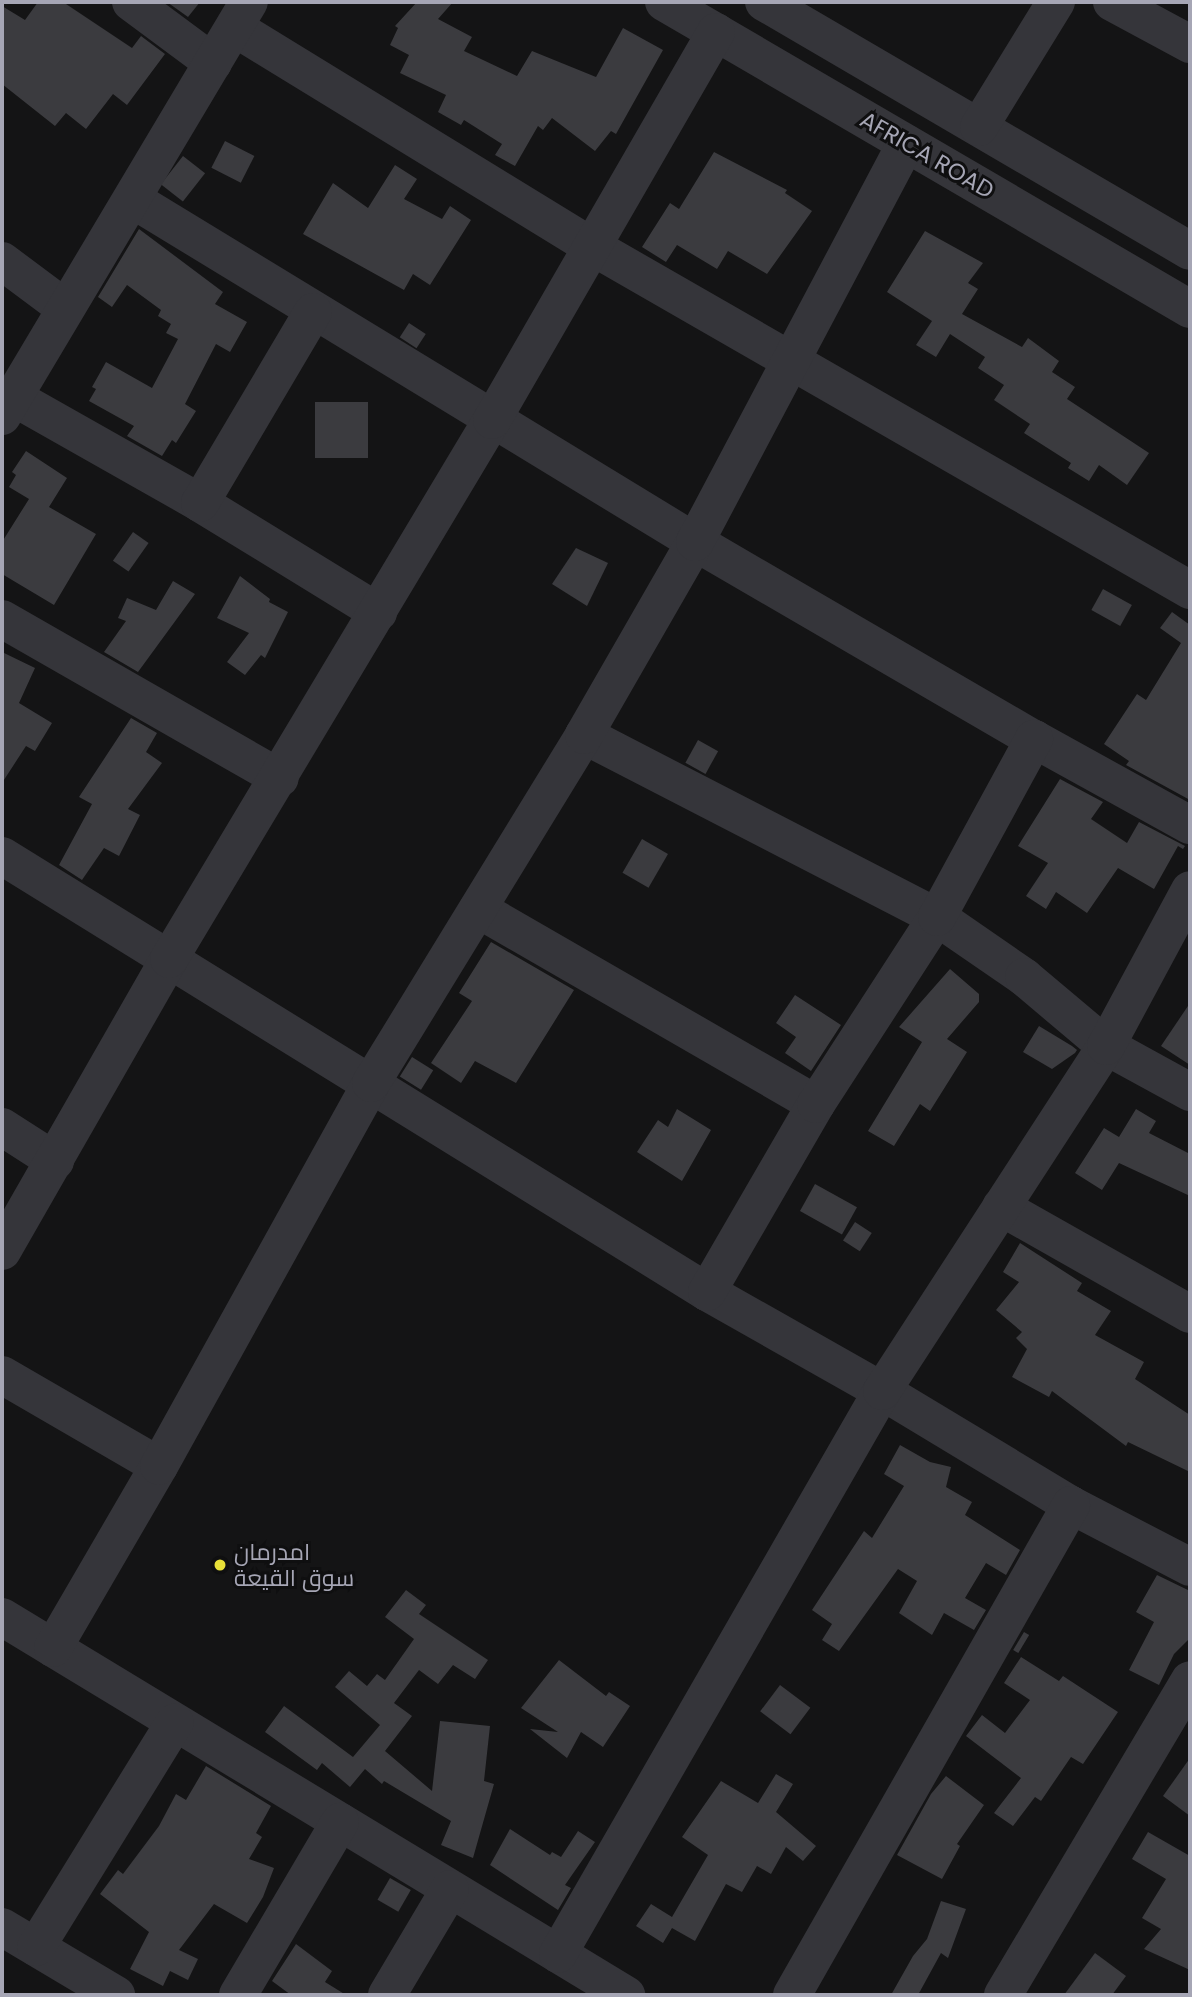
<!DOCTYPE html>
<meta charset="utf-8">
<style>
body{margin:0}
#map{position:relative;width:1192px;height:1997px;overflow:hidden;background:#141415;font-family:Poppins,Cairo,sans-serif}
div>[style]{position:absolute}
.building>*{inset:0;background:#3b3b3f;transform-origin:0 0}
.minor>*{height:38px;margin:-19px;padding:0 19px;transform-origin:19px;border-radius:19px;background:#35353a}
.dots>*{width:19px;height:19px;translate:-50% -50%;box-sizing:border-box;border:4px solid #0f0f10;border-radius:50%}
span{translate:-50% -50%;white-space:nowrap;text-align:center;line-height:1.15;-webkit-text-stroke:6px #0f0f10;paint-order:stroke}
.street-label{font-size:23px;color:#a6a6b5}
.poi-label{font-size:23px;color:#a6a6b5}
.left{translate:0 -50%;text-align:left}
.frame{position:absolute;inset:0;border:4px solid #a6a6b5;pointer-events:none}
</style>
<div id="map">
<div class="building">
<div style="clip-path:polygon(38px 2px,63px 2px,132px 48px,141px 36px,165px 54px,127px 105px,113px 94px,86px 129px,66px 113px,55px 126px,2px 84px,2px 6px,25px 20px)"></div>
<div style="clip-path:polygon(167px 2px,200px 2px,188px 17px)"></div>
<div style="clip-path:polygon(417px 2px,453px 2px,438px 19px,472px 37px,464px 51px,517px 76px,532px 51px,596px 77px,623px 28px,663px 50px,616px 134px,611px 131px,595px 151px,552px 118px,543px 130px,538px 126px,515px 166px,495px 155px,502px 144px,464px 120px,461px 125px,438px 112px,446px 95px,400px 73px,409px 55px,390px 45px,398px 28px,395px 26px)"></div>
<div style="left:225px;top:141px;width:33px;height:30px;rotate:27deg"></div>
<div style="clip-path:polygon(714px 152px,787px 190px,785px 193px,812px 211px,767px 274px,728px 251px,717px 269px,677px 245px,666px 262px,642px 247px,670px 203px,679px 209px)"></div>
<div style="left:183px;top:156px;width:28px;height:36px;rotate:38deg"></div>
<div style="clip-path:polygon(395px 165px,417px 179px,404px 199px,442px 219px,450px 206px,471px 220px,430px 285px,413px 274px,404px 290px,303px 234px,333px 183px,368px 208px)"></div>
<div style="clip-path:polygon(139px 229px,223px 292px,215px 304px,247px 322px,230px 352px,216px 344px,185px 404px,196px 411px,176px 443px,172px 440px,162px 456px,127px 436px,134px 426px,89px 401px,96px 389px,92px 387px,106px 362px,152px 388px,178px 339px,166px 333px,171px 324px,158px 316px,161px 310px,127px 285px,112px 307px,98px 297px)"></div>
<div style="clip-path:polygon(925px 231px,983px 263px,968px 283px,978px 289px,962px 314px,1022px 347px,1028px 338px,1059px 361px,1052px 372px,1075px 387px,1067px 399px,1149px 453px,1127px 485px,1099px 465px,1089px 481px,1068px 468px,1071px 463px,1024px 433px,1030px 424px,994px 400px,1004px 385px,978px 368px,985px 357px,950px 334px,936px 357px,916px 345px,932px 321px,887px 292px)"></div>
<div style="left:409px;top:323px;width:20px;height:17px;rotate:33deg"></div>
<div style="left:315px;top:402px;width:53px;height:56px"></div>
<div style="clip-path:polygon(26px 451px,67px 478px,49px 507px,96px 534px,54px 605px,2px 574px,2px 542px,29px 499px,9px 487px,16px 475px,12px 472px)"></div>
<div style="left:133px;top:532px;width:19px;height:35px;rotate:35deg"></div>
<div style="clip-path:polygon(576px 548px,608px 563px,587px 606px,552px 584px)"></div>
<div style="clip-path:polygon(240px 576px,270px 599px,269px 602px,288px 612px,265px 658px,261px 655px,245px 675px,227px 662px,249px 633px,217px 618px)"></div>
<div style="clip-path:polygon(173px 581px,195px 594px,138px 672px,104px 652px,126px 621px,118px 618px,127px 598px,156px 610px)"></div>
<div style="left:1103px;top:589px;width:33px;height:24px;rotate:29deg"></div>
<div style="clip-path:polygon(1172px 612px,1190px 625px,1190px 800px,1126px 765px,1129px 761px,1104px 744px,1137px 694px,1146px 700px,1181px 643px,1160px 628px)"></div>
<div style="clip-path:polygon(2px 652px,35px 668px,19px 703px,52px 723px,35px 751px,26px 746px,2px 783px)"></div>
<div style="clip-path:polygon(131px 718px,157px 733px,146px 752px,162px 763px,128px 809px,140px 815px,119px 856px,104px 848px,82px 880px,59px 865px,92px 804px,79px 797px)"></div>
<div style="left:698px;top:740px;width:23px;height:26px;rotate:29deg"></div>
<div style="clip-path:polygon(1060px 779px,1103px 802px,1091px 819px,1127px 843px,1139px 822px,1185px 846px,1183px 849px,1178px 846px,1154px 889px,1118px 868px,1087px 913px,1056px 892px,1046px 909px,1026px 896px,1048px 863px,1018px 846px)"></div>
<div style="left:642px;top:839px;width:30px;height:39px;rotate:30deg"></div>
<div style="clip-path:polygon(491px 942px,574px 990px,516px 1083px,475px 1061px,461px 1083px,431px 1063px,472px 1001px,459px 993px)"></div>
<div style="clip-path:polygon(950px 969px,979px 994px,979px 1002px,947px 1039px,967px 1052px,930px 1111px,920px 1104px,894px 1146px,868px 1131px,922px 1042px,899px 1027px)"></div>
<div style="clip-path:polygon(795px 995px,841px 1025px,811px 1071px,785px 1053px,796px 1037px,776px 1023px)"></div>
<div style="clip-path:polygon(1190px 1003px,1190px 1065px,1161px 1046px)"></div>
<div style="clip-path:polygon(1039px 1026px,1072px 1046px,1077px 1050px,1075px 1053px,1052px 1069px,1023px 1052px)"></div>
<div style="left:412px;top:1057px;width:25px;height:23px;rotate:32deg"></div>
<div style="clip-path:polygon(677px 1109px,711px 1130px,682px 1181px,637px 1152px,658px 1120px,668px 1127px)"></div>
<div style="clip-path:polygon(1136px 1109px,1156px 1121px,1149px 1133px,1190px 1154px,1190px 1196px,1119px 1163px,1102px 1190px,1075px 1173px,1104px 1128px,1119px 1137px)"></div>
<div style="left:815px;top:1184px;width:48px;height:31px;rotate:29deg"></div>
<div style="left:855px;top:1222px;width:20px;height:22px;rotate:33deg"></div>
<div style="clip-path:polygon(1020px 1243px,1082px 1283px,1077px 1291px,1111px 1311px,1095px 1335px,1144px 1362px,1135px 1379px,1190px 1415px,1190px 1472px,1128px 1442px,1126px 1446px,1052px 1391px,1049px 1397px,1012px 1377px,1027px 1349px,1016px 1338px,1022px 1332px,996px 1310px,1019px 1282px,1003px 1272px)"></div>
<div style="clip-path:polygon(900px 1445px,930px 1462px,951px 1467px,946px 1487px,972px 1502px,965px 1515px,1020px 1550px,1006px 1575px,986px 1563px,965px 1598px,986px 1610px,974px 1630px,944px 1613px,932px 1635px,899px 1613px,917px 1581px,898px 1569px,839px 1651px,822px 1640px,832px 1624px,812px 1610px,864px 1531px,872px 1538px,904px 1486px,884px 1474px)"></div>
<div style="clip-path:polygon(1157px 1575px,1190px 1591px,1190px 1638px,1174px 1654px,1159px 1685px,1129px 1670px,1154px 1622px,1136px 1612px)"></div>
<div style="clip-path:polygon(406px 1590px,426px 1605px,419px 1614px,488px 1660px,475px 1679px,453px 1665px,438px 1684px,419px 1670px,394px 1703px,412px 1716px,385px 1751px,432px 1791px,440px 1721px,490px 1726px,484px 1781px,494px 1784px,473px 1858px,441px 1845px,451px 1821px,384px 1781px,382px 1784px,365px 1769px,350px 1787px,322px 1763px,317px 1770px,265px 1732px,284px 1706px,353px 1757px,380px 1725px,335px 1687px,349px 1671px,367px 1686px,377px 1674px,385px 1680px,414px 1639px,385px 1617px)"></div>
<div style="left:1024px;top:1632px;width:6px;height:21px;rotate:31deg"></div>
<div style="clip-path:polygon(1021px 1657px,1059px 1681px,1063px 1676px,1118px 1712px,1083px 1764px,1071px 1757px,1041px 1801px,1035px 1797px,1013px 1826px,994px 1813px,1021px 1778px,966px 1736px,982px 1715px,1005px 1733px,1030px 1700px,1004px 1683px)"></div>
<div style="clip-path:polygon(559px 1660px,606px 1696px,609px 1692px,630px 1706px,603px 1747px,581px 1732px,567px 1758px,530px 1729px,558px 1732px,521px 1708px)"></div>
<div style="left:780px;top:1685px;width:38px;height:33px;rotate:37deg"></div>
<div style="clip-path:polygon(1190px 1758px,1190px 1816px,1163px 1796px)"></div>
<div style="clip-path:polygon(206px 1766px,271px 1806px,256px 1833px,262px 1837px,249px 1859px,274px 1868px,263px 1897px,247px 1923px,214px 1904px,179px 1950px,198px 1959px,188px 1980px,170px 1971px,163px 1986px,130px 1969px,149px 1932px,100px 1894px,118px 1870px,123px 1874px,159px 1826px,176px 1794px,186px 1800px)"></div>
<div style="clip-path:polygon(776px 1774px,793px 1784px,776px 1812px,816px 1846px,803px 1861px,786px 1847px,771px 1874px,757px 1866px,742px 1892px,726px 1884px,695px 1941px,672px 1928px,663px 1943px,636px 1926px,651px 1904px,672px 1917px,708px 1855px,682px 1837px,721px 1781px,758px 1803px)"></div>
<div style="clip-path:polygon(946px 1776px,984px 1805px,957px 1844px,960px 1846px,942px 1879px,897px 1855px,931px 1794px)"></div>
<div style="clip-path:polygon(510px 1829px,550px 1855px,552px 1852px,561px 1857px,578px 1831px,595px 1842px,565px 1885px,571px 1888px,558px 1910px,490px 1865px)"></div>
<div style="clip-path:polygon(1148px 1832px,1190px 1856px,1190px 1970px,1144px 1949px,1161px 1929px,1142px 1918px,1166px 1879px,1132px 1859px)"></div>
<div style="left:390px;top:1878px;width:24px;height:25px;rotate:30deg"></div>
<div style="clip-path:polygon(941px 1901px,966px 1909px,948px 1958px,941px 1953px,918px 1995px,891px 1995px,913px 1956px,927px 1939px)"></div>
<div style="clip-path:polygon(296px 1944px,332px 1971px,325px 1982px,346px 1995px,291px 1995px,272px 1981px)"></div>
<div style="clip-path:polygon(1095px 1953px,1126px 1976px,1112px 1995px,1064px 1995px)"></div>
</div>
<div class="minor">
<div style="left:131px;top:2px;width:102px;rotate:36.6deg"></div>
<div style="left:664px;top:2px;width:609px;rotate:30.27deg"></div>
<div style="left:764px;top:2px;width:493px;rotate:30.3deg"></div>
<div style="left:1112px;top:2px;width:89px;rotate:28.3deg"></div>
<div style="left:235px;top:28px;width:420px;rotate:31.5deg"></div>
<div style="left:593px;top:247px;width:689px;rotate:29.88deg"></div>
<div style="left:979px;top:127px;width:147px;rotate:-58.4deg"></div>
<div style="left:132px;top:199px;width:659px;rotate:31.35deg"></div>
<div style="left:695px;top:542px;width:392px;rotate:30.2deg"></div>
<div style="left:1034px;top:739px;width:178px;rotate:28.9deg"></div>
<div style="left:2px;top:261px;width:79px;rotate:36.7deg"></div>
<div style="left:13px;top:397px;width:215px;rotate:29.5deg"></div>
<div style="left:200px;top:503px;width:209px;rotate:31.5deg"></div>
<div style="left:2px;top:416px;width:482px;rotate:-59.2deg"></div>
<div style="left:200px;top:503px;width:222px;rotate:-59.4deg"></div>
<div style="left:2px;top:619px;width:320px;rotate:29.8deg"></div>
<div style="left:584px;top:735px;width:397px;rotate:27.3deg"></div>
<div style="left:937px;top:917px;width:106px;rotate:34.6deg"></div>
<div style="left:1024px;top:977px;width:107px;rotate:40.1deg"></div>
<div style="left:1106px;top:1046px;width:96px;rotate:28.7deg"></div>
<div style="left:2px;top:856px;width:829px;rotate:31.73deg"></div>
<div style="left:707px;top:1292px;width:201px;rotate:29.5deg"></div>
<div style="left:882px;top:1391px;width:221px;rotate:31.1deg"></div>
<div style="left:1071px;top:1505px;width:134px;rotate:27.5deg"></div>
<div style="left:478px;top:909px;width:390px;rotate:30deg"></div>
<div style="left:2px;top:1127px;width:63px;rotate:32.7deg"></div>
<div style="left:1001px;top:1207px;width:217px;rotate:29.5deg"></div>
<div style="left:2px;top:1251px;width:336px;rotate:-60.2deg"></div>
<div style="left:169px;top:959px;width:628px;rotate:-59.07deg"></div>
<div style="left:492px;top:420px;width:448px;rotate:-60deg"></div>
<div style="left:707px;top:1292px;width:217px;rotate:-59.9deg"></div>
<div style="left:816px;top:1104px;width:223px;rotate:-57.1deg"></div>
<div style="left:937px;top:917px;width:203px;rotate:-61.4deg"></div>
<div style="left:2px;top:1375px;width:181px;rotate:30.1deg"></div>
<div style="left:2px;top:1617px;width:730px;rotate:31.21deg"></div>
<div style="left:53px;top:1648px;width:211px;rotate:-59.8deg"></div>
<div style="left:159px;top:1466px;width:438px;rotate:-61deg"></div>
<div style="left:371px;top:1083px;width:408px;rotate:-58.5deg"></div>
<div style="left:584px;top:735px;width:223px;rotate:-60.1deg"></div>
<div style="left:695px;top:542px;width:451px;rotate:-62.1deg"></div>
<div style="left:2px;top:1927px;width:133px;rotate:30.8deg"></div>
<div style="left:36px;top:1947px;width:264px;rotate:-58.3deg"></div>
<div style="left:558px;top:1954px;width:650px;rotate:-60.08deg"></div>
<div style="left:882px;top:1391px;width:411px;rotate:-57deg"></div>
<div style="left:1106px;top:1046px;width:177px;rotate:-61.7deg"></div>
<div style="left:238px;top:1995px;width:201px;rotate:-59.5deg"></div>
<div style="left:387px;top:1995px;width:123px;rotate:-59.3deg"></div>
<div style="left:792px;top:1995px;width:564px;rotate:-60.34deg"></div>
<div style="left:1003px;top:1995px;width:366px;rotate:-59.3deg"></div>
</div>
<div class="dots">
<div style="left:220px;top:1565px;background:#e8e038"></div>
</div>
<div class="street-label">
<span style="left:927px;top:155px;rotate:30deg">AFRICA ROAD</span>
</div>
<div class="poi-label">
<span class="left" style="left:234px;top:1565px">امدرمان<br>سوق القيعة</span>
</div>
<div class="frame"></div>
</div>
